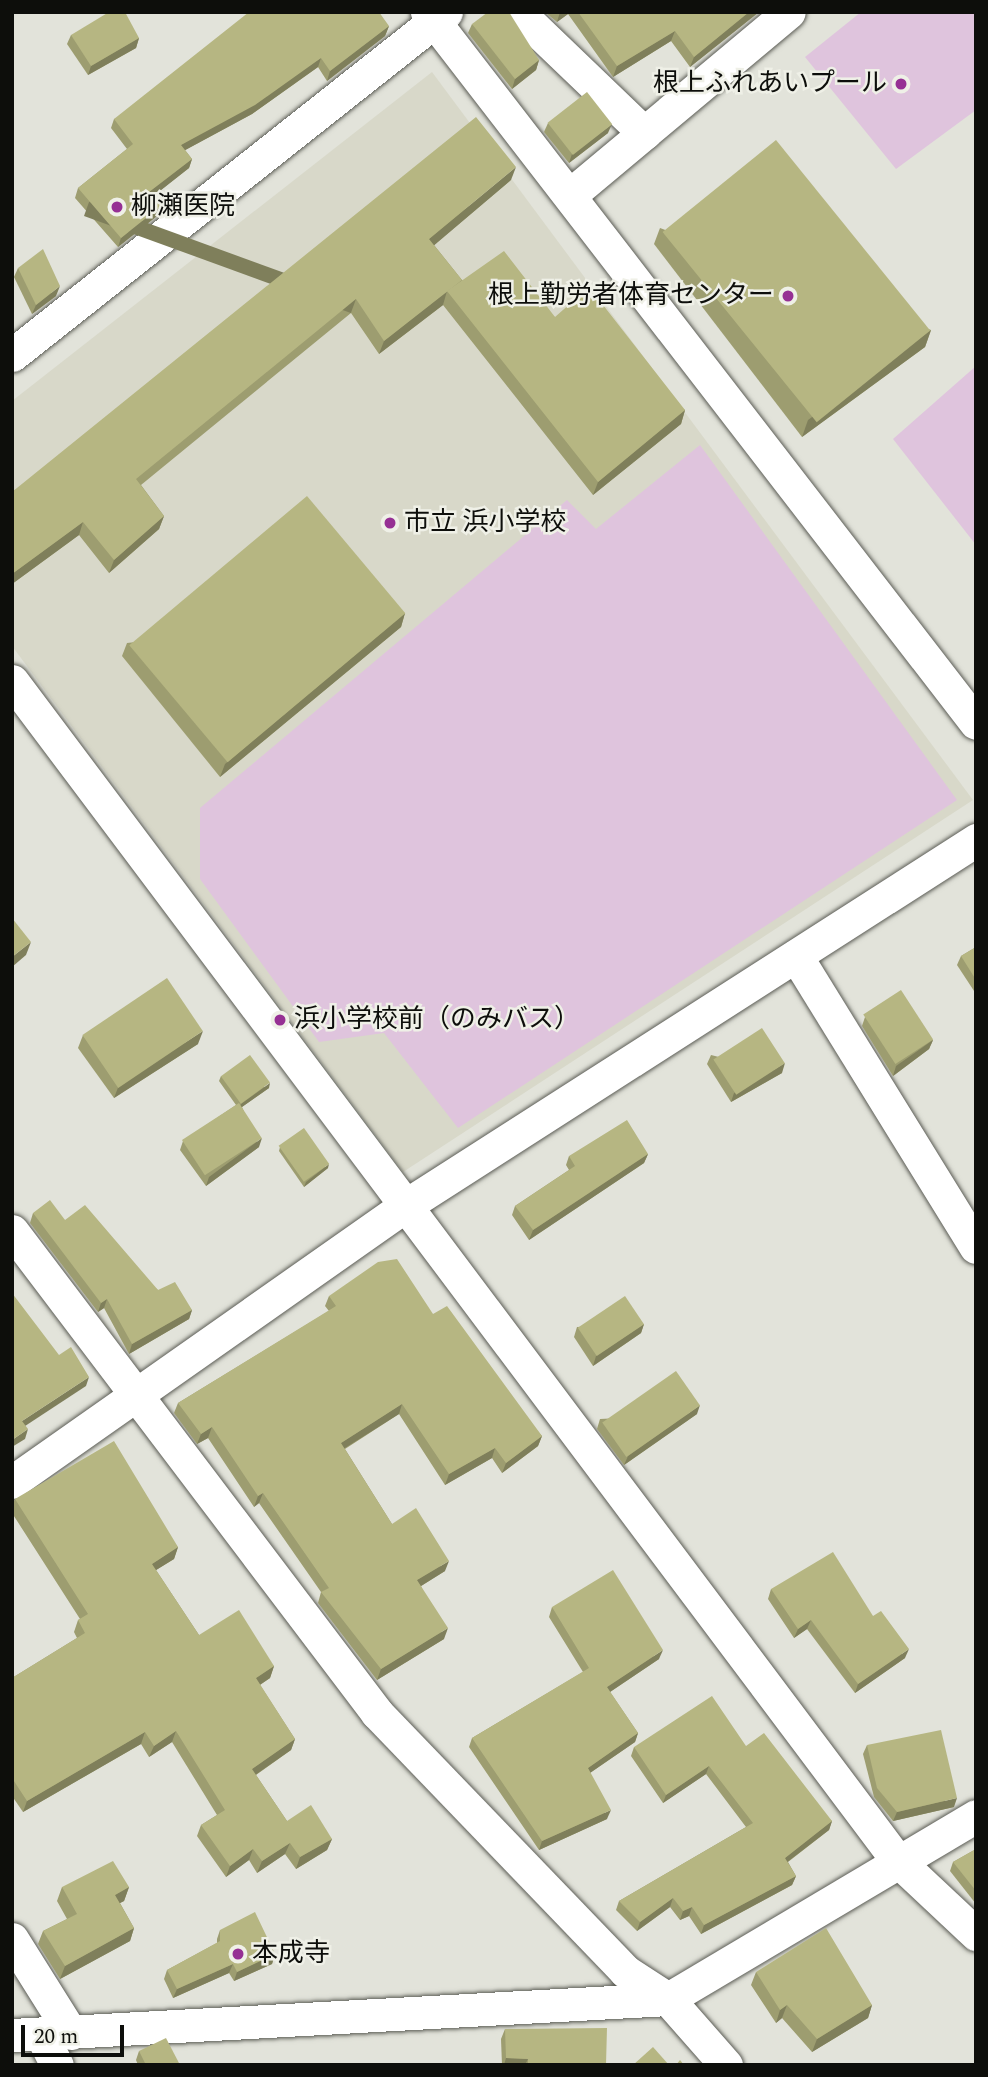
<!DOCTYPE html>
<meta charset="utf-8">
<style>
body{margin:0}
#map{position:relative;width:988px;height:2077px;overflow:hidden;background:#e2e3da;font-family:Spectral,"Noto Sans JP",serif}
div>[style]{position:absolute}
.built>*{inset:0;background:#d8d8c9}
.green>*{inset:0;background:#dfc4dd}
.roads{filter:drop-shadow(0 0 2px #5b5c55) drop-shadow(0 0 2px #5b5c55)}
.minor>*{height:33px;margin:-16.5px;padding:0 16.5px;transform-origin:16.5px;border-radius:16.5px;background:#fff}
.wall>*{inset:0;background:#9d9d70}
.shaded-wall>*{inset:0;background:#7f7f5b;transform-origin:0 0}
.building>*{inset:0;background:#b6b682;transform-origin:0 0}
.dots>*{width:19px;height:19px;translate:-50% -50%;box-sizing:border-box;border:4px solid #eff0e7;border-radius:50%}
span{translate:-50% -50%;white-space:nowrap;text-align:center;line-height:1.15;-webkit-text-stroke:5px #eff0e7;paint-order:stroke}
.poi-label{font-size:26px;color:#0d0e0b}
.right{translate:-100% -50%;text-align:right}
.left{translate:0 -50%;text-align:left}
.frame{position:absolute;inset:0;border:14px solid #0d0e0b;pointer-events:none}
.scale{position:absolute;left:21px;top:2025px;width:103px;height:32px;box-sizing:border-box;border:4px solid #0d0e0b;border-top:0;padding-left:9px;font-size:21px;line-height:24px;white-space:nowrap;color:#0d0e0b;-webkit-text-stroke:5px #eff0e7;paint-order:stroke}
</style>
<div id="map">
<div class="built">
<div style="clip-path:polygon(432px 72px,973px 800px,403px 1172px,12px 646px,12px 401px)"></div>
</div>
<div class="green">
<div style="clip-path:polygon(861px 12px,976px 12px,976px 110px,896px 169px,805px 57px)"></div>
<div style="clip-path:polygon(976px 366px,976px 545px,893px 439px)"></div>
<div style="clip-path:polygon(700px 445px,957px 800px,458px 1128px,384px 1033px,319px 1042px,200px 879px,200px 808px,567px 500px,596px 529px)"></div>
</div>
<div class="roads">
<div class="minor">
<div style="left:427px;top:12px;width:898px;rotate:52.33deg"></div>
<div style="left:518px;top:12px;width:175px;rotate:43.8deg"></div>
<div style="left:570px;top:195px;width:285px;rotate:-39.9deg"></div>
<div style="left:12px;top:355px;width:553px;rotate:-38.32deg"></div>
<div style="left:12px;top:681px;width:1473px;rotate:53.11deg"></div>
<div style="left:896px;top:1859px;width:110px;rotate:43.2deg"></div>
<div style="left:796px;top:956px;width:342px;rotate:58.3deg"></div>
<div style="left:12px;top:1231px;width:605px;rotate:52.86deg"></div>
<div style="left:377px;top:1713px;width:358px;rotate:46.1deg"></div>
<div style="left:625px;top:1971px;width:51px;rotate:33.1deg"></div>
<div style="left:668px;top:1999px;width:88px;rotate:48.7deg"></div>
<div style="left:12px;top:1482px;width:484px;rotate:-35.1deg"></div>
<div style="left:408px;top:1204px;width:675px;rotate:-32.65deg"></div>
<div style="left:12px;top:1939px;width:111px;rotate:57.9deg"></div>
<div style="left:41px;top:2034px;width:35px;rotate:63deg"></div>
<div style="left:12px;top:2035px;width:657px;rotate:-3.14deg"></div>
<div style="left:668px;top:1999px;width:358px;rotate:-30.7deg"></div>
</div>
</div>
<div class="wall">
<div style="clip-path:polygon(545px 12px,759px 12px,690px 67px,671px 41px,613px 77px,568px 14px,557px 22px)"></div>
<div style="clip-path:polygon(472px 24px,539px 60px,536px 70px,512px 89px,468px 33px)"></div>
<div style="clip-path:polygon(389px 26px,385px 36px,327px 81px,318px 67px,252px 114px,185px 150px,192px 159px,189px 168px,153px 196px,161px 206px,157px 216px,118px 247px,75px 198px,78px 188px,127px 149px,111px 128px,114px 119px)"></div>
<div style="clip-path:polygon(71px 35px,139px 38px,136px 48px,88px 75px,67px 44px)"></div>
<div style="clip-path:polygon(548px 123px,608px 133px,569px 163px,544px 132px)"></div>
<div style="clip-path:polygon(511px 180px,434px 245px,462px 280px,555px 317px,685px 410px,681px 424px,593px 495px,443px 305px,379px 354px,351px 313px,141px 485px,164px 516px,159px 529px,109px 573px,79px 535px,12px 584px,12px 492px)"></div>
<div style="clip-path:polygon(660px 228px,931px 330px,925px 347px,802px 437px,654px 244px)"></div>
<div style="clip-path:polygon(18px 268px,56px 296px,32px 314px,14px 277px)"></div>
<div style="clip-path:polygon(405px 613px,401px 627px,220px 777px,122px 656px,127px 643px)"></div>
<div style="clip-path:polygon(976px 947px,976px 994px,957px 965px,961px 956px)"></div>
<div style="clip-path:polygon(865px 1017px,933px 1040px,929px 1049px,893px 1076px,862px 1026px)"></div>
<div style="clip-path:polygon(83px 1035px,198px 1044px,114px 1098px,78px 1048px)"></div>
<div style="clip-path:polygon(711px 1055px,782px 1073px,731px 1102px,707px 1064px)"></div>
<div style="clip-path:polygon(221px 1076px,269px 1088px,242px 1107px,259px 1147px,206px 1186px,180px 1150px,183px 1141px,236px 1105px,219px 1081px)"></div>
<div style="clip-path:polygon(280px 1147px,328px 1168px,304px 1187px,279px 1151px)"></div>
<div style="clip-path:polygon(648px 1154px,644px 1163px,529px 1240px,512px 1215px,515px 1206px,569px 1170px,566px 1165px,569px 1156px)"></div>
<div style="clip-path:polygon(33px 1213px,65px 1220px,158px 1290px,192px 1310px,189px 1319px,129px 1354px,104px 1308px,98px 1312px,30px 1223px)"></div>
<div style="clip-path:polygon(329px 1296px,433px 1314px,542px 1436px,538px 1446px,502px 1473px,492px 1458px,445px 1485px,399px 1414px,345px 1449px,392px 1524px,445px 1571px,421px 1586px,444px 1639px,377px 1680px,318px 1603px,321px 1592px,259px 1503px,254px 1507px,208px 1438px,197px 1444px,174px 1413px,178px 1403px,329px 1311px,325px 1306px)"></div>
<div style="clip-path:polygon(644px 1324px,641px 1333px,593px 1366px,574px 1337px,577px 1327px)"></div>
<div style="clip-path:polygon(697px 1414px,624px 1465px,597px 1429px,600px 1419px)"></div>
<div style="clip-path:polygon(15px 1499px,178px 1547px,174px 1559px,156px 1570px,199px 1635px,274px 1666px,270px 1678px,260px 1685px,295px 1739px,291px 1750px,256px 1775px,287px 1821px,332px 1839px,327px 1850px,296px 1869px,285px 1854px,257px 1873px,249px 1860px,226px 1877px,197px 1836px,201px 1825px,217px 1815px,172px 1742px,149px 1757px,141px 1744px,23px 1812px,12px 1796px,12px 1678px,77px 1638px,74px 1632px,78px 1620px,80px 1619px,12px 1513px,12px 1506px)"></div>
<div style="clip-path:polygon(771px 1589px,873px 1616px,905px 1658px,855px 1693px,807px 1629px,794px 1638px,768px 1599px)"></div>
<div style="clip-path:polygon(552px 1607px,659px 1659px,610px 1692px,638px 1733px,635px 1742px,590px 1773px,607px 1819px,539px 1850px,469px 1747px,472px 1738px,583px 1672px,549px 1617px)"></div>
<div style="clip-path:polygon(867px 1745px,954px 1807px,893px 1821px,874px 1797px,863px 1754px)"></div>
<div style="clip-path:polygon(746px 1746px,832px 1821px,829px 1830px,788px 1862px,796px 1876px,792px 1885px,701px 1934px,689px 1916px,680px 1920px,670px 1907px,637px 1931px,616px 1910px,619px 1901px,746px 1827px,706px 1774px,663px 1803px,631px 1756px,634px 1747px)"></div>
<div style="clip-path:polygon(976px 1849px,976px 1904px,950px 1871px,953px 1862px)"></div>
<div style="clip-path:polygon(62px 1887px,129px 1887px,124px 1901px,120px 1903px,134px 1928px,130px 1941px,60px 1979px,38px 1944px,43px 1931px,67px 1919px,57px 1901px)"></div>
<div style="clip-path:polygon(220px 1930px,275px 1954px,272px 1964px,234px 1981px,229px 1973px,173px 1998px,164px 1979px,167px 1970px,217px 1943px,217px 1939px)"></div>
<div style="clip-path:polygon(756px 1972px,872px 2005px,868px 2018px,812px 2052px,782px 2018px,776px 2023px,751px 1985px)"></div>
<div style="clip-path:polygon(505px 2029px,606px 2065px,502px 2065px,501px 2039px)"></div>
<div style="clip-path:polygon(139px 2051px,180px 2065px,138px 2065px,136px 2060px)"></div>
</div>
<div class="shaded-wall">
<div style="clip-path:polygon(560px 12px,569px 12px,568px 14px,557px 22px)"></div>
<div style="clip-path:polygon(749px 12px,759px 12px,690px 67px,694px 57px)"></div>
<div style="clip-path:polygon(389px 26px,385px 36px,327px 81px,330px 71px)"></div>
<div style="clip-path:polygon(675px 31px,671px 41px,613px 77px,617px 66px)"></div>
<div style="clip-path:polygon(139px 38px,136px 48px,88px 75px,91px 66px)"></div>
<div style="clip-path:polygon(321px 58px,318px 67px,252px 114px,178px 154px,181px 145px)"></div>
<div style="clip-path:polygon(539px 60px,536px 70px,512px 89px,515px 79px)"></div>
<div style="clip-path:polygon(612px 124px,608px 133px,569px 163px,572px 154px)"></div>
<div style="clip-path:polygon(192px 159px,189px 168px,146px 202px,149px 192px)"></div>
<div style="clip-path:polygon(516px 167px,511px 180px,425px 253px,429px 239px)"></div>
<div style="clip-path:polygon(161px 206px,157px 216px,118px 247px,121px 238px)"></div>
<div style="clip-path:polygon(60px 286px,56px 296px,32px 314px,36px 305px)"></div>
<div style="clip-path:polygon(447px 291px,443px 305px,379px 354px,384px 341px)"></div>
<div style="left:356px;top:299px;width:15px;height:284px;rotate:110deg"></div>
<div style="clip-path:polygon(931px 330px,925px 347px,802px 437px,808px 420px)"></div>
<div style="clip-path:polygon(685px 410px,681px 424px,593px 495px,598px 482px)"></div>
<div style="clip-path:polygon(164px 516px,159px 529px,109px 573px,114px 560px)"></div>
<div style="clip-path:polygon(83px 522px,79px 535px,12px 584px,12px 574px)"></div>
<div style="clip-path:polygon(405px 613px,401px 627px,220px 777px,225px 764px)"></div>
<div style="clip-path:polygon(31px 942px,26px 955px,12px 967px,12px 957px)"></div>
<div style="clip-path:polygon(203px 1031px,198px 1044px,114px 1098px,119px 1085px)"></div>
<div style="clip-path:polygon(933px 1040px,929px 1049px,893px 1076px,896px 1066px)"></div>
<div style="clip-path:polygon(785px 1063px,782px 1073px,731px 1102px,734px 1093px)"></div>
<div style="clip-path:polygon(270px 1083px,269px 1088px,239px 1109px,241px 1104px)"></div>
<div style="clip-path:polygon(262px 1138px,259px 1147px,206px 1186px,209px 1177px)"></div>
<div style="clip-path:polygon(648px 1154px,644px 1163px,529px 1240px,533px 1230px)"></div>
<div style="clip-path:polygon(329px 1164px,328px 1168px,304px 1187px,306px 1182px)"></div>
<div style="clip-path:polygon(107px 1299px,104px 1308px,98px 1312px,101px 1303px)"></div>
<div style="clip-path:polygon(192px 1310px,189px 1319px,129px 1354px,132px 1344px)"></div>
<div style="clip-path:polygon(644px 1324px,641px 1333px,593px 1366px,596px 1356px)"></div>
<div style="clip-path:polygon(89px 1377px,86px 1386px,19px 1430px,22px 1421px)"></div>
<div style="clip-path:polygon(402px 1404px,399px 1414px,337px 1453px,341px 1443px)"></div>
<div style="clip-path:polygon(700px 1405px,697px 1414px,624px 1465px,628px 1456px)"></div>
<div style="clip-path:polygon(212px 1427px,208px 1438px,197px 1444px,201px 1434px)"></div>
<div style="clip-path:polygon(28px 1429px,25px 1439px,12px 1447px,12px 1440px)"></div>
<div style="clip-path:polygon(542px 1436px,538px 1446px,502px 1473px,506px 1463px)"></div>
<div style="clip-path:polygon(495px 1448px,492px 1458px,445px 1485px,449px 1474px)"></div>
<div style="clip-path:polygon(263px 1493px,259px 1503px,254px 1507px,258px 1496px)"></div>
<div style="clip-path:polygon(178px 1547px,174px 1559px,148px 1575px,152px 1564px)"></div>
<div style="clip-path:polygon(449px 1561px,445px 1571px,413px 1591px,417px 1580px)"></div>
<div style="clip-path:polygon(811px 1620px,807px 1629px,794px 1638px,798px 1629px)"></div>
<div style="clip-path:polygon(448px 1628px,444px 1639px,377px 1680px,381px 1669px)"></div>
<div style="clip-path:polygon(909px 1649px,905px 1658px,855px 1693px,858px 1684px)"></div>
<div style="clip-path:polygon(663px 1650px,659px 1659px,604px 1696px,607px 1687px)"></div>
<div style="clip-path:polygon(274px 1666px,270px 1678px,252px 1690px,256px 1678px)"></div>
<div style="clip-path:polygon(176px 1731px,172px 1742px,149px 1757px,154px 1746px)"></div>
<div style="clip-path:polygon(145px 1732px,141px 1744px,23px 1812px,27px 1801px)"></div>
<div style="clip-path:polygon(638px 1733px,635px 1742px,584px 1777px,588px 1768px)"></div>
<div style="clip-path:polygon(295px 1739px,291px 1750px,248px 1780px,252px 1769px)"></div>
<div style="clip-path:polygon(709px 1766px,706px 1774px,663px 1803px,666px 1795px)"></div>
<div style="clip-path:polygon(957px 1798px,954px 1807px,893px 1821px,897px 1812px)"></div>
<div style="clip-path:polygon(611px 1810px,607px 1819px,539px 1850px,542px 1841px)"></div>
<div style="clip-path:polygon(832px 1821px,829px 1830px,782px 1866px,785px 1858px)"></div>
<div style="clip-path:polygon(332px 1839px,327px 1850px,296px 1869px,300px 1857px)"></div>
<div style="clip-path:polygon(290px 1843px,285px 1854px,257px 1873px,262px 1861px)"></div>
<div style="clip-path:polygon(253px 1849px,249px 1860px,226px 1877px,230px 1866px)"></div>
<div style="clip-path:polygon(796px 1876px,792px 1885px,701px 1934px,704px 1925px)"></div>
<div style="clip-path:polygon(129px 1887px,124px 1901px,110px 1908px,115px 1895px)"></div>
<div style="clip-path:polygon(673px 1898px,670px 1907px,637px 1931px,640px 1922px)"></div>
<div style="clip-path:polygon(692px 1907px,689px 1916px,680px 1920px,683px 1911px)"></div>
<div style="clip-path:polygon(134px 1928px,130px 1941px,60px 1979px,65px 1966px)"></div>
<div style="clip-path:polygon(275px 1954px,272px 1964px,234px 1981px,237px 1972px)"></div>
<div style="clip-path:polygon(233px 1964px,229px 1973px,173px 1998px,177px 1989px)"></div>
<div style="clip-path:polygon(787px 2005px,782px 2018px,776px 2023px,780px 2010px)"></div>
<div style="clip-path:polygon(872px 2005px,868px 2018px,812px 2052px,817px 2039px)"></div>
<div style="clip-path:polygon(506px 2058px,528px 2059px,525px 2065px,504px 2065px)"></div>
</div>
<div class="building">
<div style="clip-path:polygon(109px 12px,125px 12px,139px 38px,91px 66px,71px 35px)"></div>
<div style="clip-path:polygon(249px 12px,379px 12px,389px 26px,330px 71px,321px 58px,255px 105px,181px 145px,192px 159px,149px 192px,161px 206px,121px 238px,78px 188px,133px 144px,114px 119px)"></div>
<div style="clip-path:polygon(488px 12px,509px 12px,539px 60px,515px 79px,472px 24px)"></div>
<div style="clip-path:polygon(578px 12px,749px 12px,694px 57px,675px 31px,617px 66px)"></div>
<div style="left:587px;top:92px;width:41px;height:50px;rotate:52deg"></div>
<div style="clip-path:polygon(476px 117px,516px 167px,429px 239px,462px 280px,384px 341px,356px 299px,136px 479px,164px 516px,114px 560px,83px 522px,12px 574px,12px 492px)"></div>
<div style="left:776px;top:140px;width:245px;height:146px;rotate:51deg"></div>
<div style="clip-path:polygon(43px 249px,60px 286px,36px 305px,18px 268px)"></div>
<div style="clip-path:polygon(504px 251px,555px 317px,589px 287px,685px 410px,598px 482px,447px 291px)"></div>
<div style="left:307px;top:496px;width:153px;height:232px;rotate:50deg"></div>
<div style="clip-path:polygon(12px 918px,31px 942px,12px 957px)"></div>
<div style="clip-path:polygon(976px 947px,976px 980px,961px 956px)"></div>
<div style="left:167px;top:978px;width:64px;height:102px;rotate:56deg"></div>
<div style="left:901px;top:990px;width:59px;height:45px;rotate:57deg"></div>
<div style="left:762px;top:1028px;width:42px;height:58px;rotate:57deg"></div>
<div style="left:250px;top:1055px;width:34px;height:36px;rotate:54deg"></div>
<div style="left:239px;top:1103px;width:42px;height:68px;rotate:57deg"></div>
<div style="clip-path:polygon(627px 1120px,648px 1154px,533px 1230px,515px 1206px,575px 1166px,569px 1156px)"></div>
<div style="left:304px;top:1128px;width:44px;height:31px;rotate:55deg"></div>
<div style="clip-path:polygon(50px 1200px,65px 1220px,85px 1205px,158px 1290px,175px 1282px,192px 1310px,132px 1344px,107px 1299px,101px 1303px,33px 1213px)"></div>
<div style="clip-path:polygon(397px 1259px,433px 1314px,447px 1306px,542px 1436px,506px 1463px,495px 1448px,449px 1474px,402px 1404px,341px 1443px,392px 1524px,416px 1508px,449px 1561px,417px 1580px,448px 1628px,381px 1669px,321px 1592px,329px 1588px,263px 1493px,258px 1496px,212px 1427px,201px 1434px,178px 1403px,336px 1306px,329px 1296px,378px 1262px)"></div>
<div style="clip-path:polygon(12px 1293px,59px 1355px,71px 1347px,89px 1377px,22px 1421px,28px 1429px,12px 1440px,12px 1384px,14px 1383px,12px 1380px)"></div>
<div style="left:625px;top:1296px;width:34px;height:57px;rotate:56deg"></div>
<div style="left:676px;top:1371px;width:42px;height:90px;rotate:55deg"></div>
<div style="clip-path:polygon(114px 1441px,178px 1547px,152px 1564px,199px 1635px,239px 1610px,274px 1666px,256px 1678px,295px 1739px,252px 1769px,287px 1821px,311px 1805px,332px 1839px,300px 1857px,290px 1843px,262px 1861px,253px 1849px,230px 1866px,201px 1825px,225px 1810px,176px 1731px,154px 1746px,145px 1732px,27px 1801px,12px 1778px,12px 1678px,85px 1633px,78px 1620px,88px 1614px,15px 1499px)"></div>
<div style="clip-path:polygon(833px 1552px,873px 1616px,881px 1611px,909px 1649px,858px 1684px,811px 1620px,798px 1629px,771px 1589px)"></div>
<div style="clip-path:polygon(613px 1570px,663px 1650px,607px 1687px,638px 1733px,588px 1768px,611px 1810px,542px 1841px,472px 1738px,589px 1668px,552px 1607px)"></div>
<div style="clip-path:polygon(712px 1696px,746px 1746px,764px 1733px,832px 1821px,785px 1858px,796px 1876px,704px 1925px,692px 1907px,683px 1911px,673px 1898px,640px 1922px,619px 1901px,753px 1823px,709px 1766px,666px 1795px,634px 1747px)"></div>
<div style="clip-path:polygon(941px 1730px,957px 1798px,897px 1812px,877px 1788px,867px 1745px)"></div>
<div style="clip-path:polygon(976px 1849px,976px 1891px,953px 1862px)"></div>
<div style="clip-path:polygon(113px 1861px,129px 1887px,115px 1895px,134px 1928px,65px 1966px,43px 1931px,77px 1914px,62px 1887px)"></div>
<div style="clip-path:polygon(255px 1912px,275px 1954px,237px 1972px,233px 1964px,177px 1989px,167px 1970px,220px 1941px,220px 1930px)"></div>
<div style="clip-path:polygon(826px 1928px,872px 2005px,817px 2039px,787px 2005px,780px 2010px,756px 1972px)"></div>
<div style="clip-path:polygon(607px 2028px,606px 2065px,528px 2065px,528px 2059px,506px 2058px,505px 2029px)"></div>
<div style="clip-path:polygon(166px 2038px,180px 2065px,146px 2065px,139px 2051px)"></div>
<div style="clip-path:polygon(653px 2047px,669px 2065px,633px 2065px)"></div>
<div style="clip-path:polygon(680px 2060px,684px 2065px,676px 2065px)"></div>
</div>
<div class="dots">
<div style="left:901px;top:84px;background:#963094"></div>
<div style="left:117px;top:207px;background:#963094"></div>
<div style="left:788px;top:296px;background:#963094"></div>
<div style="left:390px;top:523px;background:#963094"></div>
<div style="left:280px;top:1020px;background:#963094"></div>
<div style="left:238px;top:1954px;background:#963094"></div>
</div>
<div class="poi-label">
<span class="right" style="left:887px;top:84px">根上ふれあいプール</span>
<span class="left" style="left:131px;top:207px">柳瀬医院</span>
<span class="right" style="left:774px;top:296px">根上勤労者体育センター</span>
<span class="left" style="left:404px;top:523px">市立 浜小学校</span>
<span class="left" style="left:294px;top:1020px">浜小学校前（のみバス）</span>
<span class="left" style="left:252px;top:1954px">本成寺</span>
</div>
<div class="frame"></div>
<div class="scale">20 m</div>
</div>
